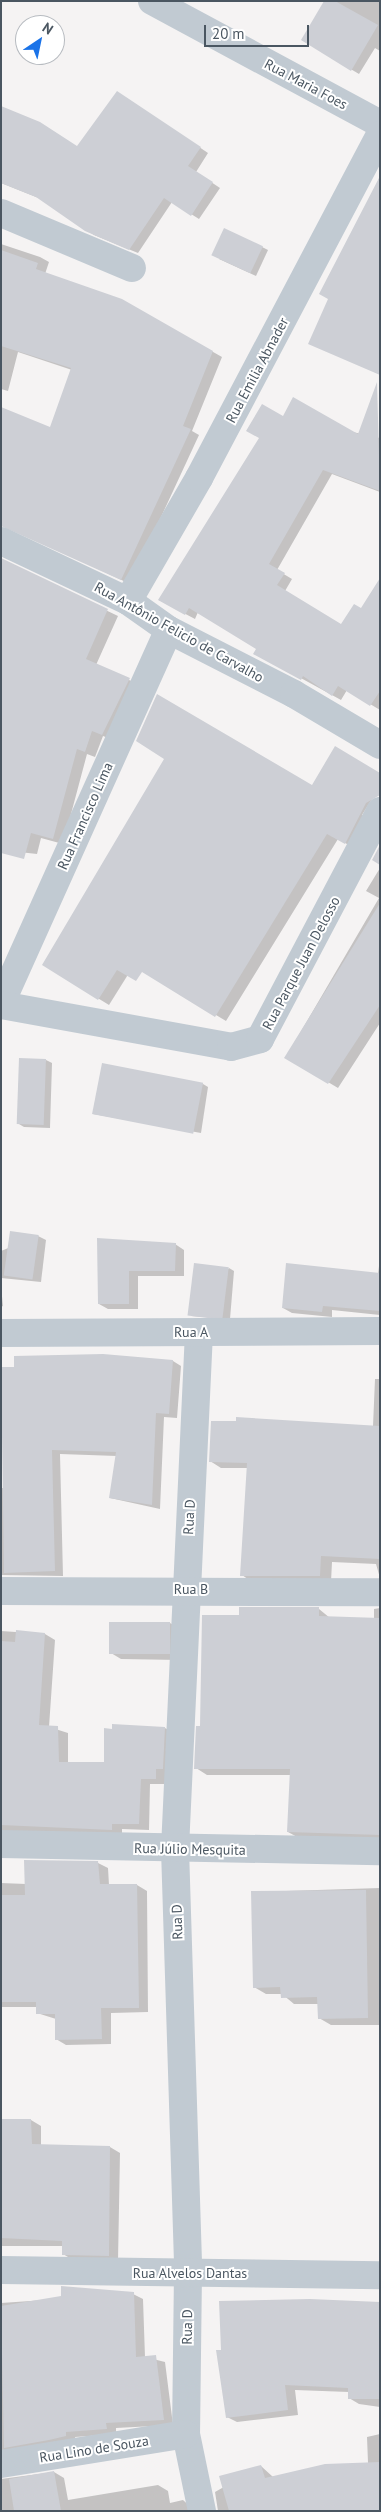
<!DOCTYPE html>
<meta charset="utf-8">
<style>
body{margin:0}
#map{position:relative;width:381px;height:2512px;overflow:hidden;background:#f5f3f3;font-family:"PT Sans",sans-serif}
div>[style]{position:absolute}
.shadow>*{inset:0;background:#0003}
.building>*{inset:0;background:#cdcfd5;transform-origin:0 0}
.minor>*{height:28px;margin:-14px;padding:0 14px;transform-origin:14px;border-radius:14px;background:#c1cad2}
.tertiary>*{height:28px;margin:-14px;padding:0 14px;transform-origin:14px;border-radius:14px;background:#c1cad2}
span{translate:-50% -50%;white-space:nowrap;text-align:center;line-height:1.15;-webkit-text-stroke:4px #fff;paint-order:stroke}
.street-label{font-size:14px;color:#4a5661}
.frame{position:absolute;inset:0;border:2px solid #4a5661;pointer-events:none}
.north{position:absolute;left:15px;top:15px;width:50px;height:50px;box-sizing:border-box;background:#fff;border:1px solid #b7bbc0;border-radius:50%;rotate:34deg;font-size:14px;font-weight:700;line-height:20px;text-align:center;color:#4a5661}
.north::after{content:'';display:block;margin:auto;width:18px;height:22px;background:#1a73e8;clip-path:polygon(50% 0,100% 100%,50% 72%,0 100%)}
.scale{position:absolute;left:204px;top:25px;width:105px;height:22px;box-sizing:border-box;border:2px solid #4a5661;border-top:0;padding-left:6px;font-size:15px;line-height:18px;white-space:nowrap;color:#4a5661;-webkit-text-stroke:4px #fff;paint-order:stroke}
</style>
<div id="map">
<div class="shadow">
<div style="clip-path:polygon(335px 1px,380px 1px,380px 51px,375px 48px,359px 74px,302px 40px)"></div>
<div style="clip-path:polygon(125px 97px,208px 153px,196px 172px,220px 188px,199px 219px,172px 202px,138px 253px,94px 235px,41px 199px,1px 183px,77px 147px)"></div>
<div style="clip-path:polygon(1px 244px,40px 257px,49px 262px,45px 274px,121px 300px,222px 357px,192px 431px,199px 435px,130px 584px,20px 532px,72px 370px,18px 352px,8px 391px,1px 389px)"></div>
<div style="clip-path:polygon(262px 247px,268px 250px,256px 276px,219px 259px)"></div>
<div style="clip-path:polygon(284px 417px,380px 438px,380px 492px,332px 474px,277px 570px,292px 579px,285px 591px,342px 626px,362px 609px,380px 580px,380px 710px,347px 690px,341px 700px,255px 653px,258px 649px,198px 612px,195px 619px,159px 600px)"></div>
<div style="clip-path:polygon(1px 560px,118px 616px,96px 665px,140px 685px,113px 740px,103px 736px,95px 757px,87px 754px,63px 844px,41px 838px,37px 854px,1px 850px)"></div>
<div style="clip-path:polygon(312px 786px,380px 786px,362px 815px,371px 820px,356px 849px,338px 839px,226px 1021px,156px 979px)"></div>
<div style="clip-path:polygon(380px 868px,380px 1023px,338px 1088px,286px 1057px,379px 898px,366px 891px)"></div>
<div style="clip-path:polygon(44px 965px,134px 965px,109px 1005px)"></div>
<div style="clip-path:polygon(46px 1060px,52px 1063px,50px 1128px,24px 1127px,19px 1124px)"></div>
<div style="clip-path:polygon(203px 1084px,208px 1087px,201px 1133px,93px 1114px)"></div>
<div style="clip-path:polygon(38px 1236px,46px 1240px,41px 1282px,1px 1278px,1px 1251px)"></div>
<div style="clip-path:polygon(99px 1240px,175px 1244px,184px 1250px,184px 1276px,138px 1276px,138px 1309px,108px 1309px,99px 1304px)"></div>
<div style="clip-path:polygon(380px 1258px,380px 1315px,332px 1310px,332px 1317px,292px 1313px,283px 1308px,378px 1274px)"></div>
<div style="clip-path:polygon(229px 1268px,234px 1271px,230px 1319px,191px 1316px)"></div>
<div style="clip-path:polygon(1px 1287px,3px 1306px,1px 1307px)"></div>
<div style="clip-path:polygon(173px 1361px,181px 1366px,177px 1418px,164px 1417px,160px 1509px,110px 1498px,117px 1456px,60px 1454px,63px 1576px,1px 1575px,1px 1488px,8px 1488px,12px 1421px,1px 1421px,1px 1368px)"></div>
<div style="clip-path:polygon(375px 1379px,380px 1379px,380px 1578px,376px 1564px,332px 1562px,331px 1582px,252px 1582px,242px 1575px,248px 1468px,221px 1468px,210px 1461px,373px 1426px)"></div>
<div style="clip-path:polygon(380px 1608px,380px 1843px,299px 1838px,288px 1832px,291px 1775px,207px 1775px,196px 1768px,201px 1727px,240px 1616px,319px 1609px,330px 1618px,374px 1619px,374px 1609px)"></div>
<div style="clip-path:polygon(170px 1623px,180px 1629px,179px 1660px,121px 1659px,111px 1653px)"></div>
<div style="clip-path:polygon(1px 1631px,45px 1634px,55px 1640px,49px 1727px,68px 1733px,68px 1763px,105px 1763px,165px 1728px,175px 1734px,166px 1784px,150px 1784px,149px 1830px,122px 1829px,122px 1835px,1px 1831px)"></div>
<div style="clip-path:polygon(98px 1863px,108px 1868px,109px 1885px,137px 1885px,147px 1891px,148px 2012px,111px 2013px,111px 2044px,66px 2045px,56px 2039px,56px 2019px,37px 2013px,37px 2007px,1px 2007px,1px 1883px,26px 1884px)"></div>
<div style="clip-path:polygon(380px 1888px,379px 2025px,331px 2025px,319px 2018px,319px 2004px,294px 2004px,282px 1994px,266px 1994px,254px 1987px,252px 1892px)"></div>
<div style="clip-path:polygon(1px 2120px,31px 2120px,41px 2126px,41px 2146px,110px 2147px,120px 2153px,118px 2261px,73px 2260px,63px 2254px,63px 2246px,1px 2246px)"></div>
<div style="clip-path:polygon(133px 2294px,143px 2299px,145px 2357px,165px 2362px,173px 2425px,116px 2428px,116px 2434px,75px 2437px,76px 2441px,1px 2460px,1px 2303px)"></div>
<div style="clip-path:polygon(380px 2303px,380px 2407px,359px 2404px,349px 2398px,349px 2392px,295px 2390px,298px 2415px,237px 2422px,227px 2417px)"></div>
<div style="clip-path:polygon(380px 2434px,380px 2511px,218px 2511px,215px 2492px,261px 2466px,273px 2477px,368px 2463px,367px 2437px)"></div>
<div style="clip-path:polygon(54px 2472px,64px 2478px,68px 2500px,158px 2485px,168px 2491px,170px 2503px,183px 2500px,195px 2511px,1px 2511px,1px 2479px)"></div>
</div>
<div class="building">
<div style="clip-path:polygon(324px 1px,335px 1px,378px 25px,351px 71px,301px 40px)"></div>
<div style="clip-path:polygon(117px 91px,201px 147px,188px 166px,213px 182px,191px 216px,164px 198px,129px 250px,85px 231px,36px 197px,1px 183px,1px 106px,40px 122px,77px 146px)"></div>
<div style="clip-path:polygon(380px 176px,380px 375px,308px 344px,328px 299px,319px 294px)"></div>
<div style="left:224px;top:228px;width:43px;height:30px;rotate:25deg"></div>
<div style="clip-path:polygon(1px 250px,38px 263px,36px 269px,122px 299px,213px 351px,183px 426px,191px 429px,121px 580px,1px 526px,1px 407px,50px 427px,71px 368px,1px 346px)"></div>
<div style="clip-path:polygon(377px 382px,380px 491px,323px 470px,269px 564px,285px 573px,277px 585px,341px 624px,354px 604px,361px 608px,380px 578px,380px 691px,370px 706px,338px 686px,332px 696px,303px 676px,301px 680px,253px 654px,256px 649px,189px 608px,185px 615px,158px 600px,259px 438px,246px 431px,262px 404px,283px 416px,293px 397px,358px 434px)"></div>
<div style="clip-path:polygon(1px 558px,108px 609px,86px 659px,130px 678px,102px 735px,92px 731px,85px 752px,77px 749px,53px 839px,31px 833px,24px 859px,1px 853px)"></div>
<div style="clip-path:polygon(157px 694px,312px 785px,335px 746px,380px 773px,380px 795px,366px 803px,345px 844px,327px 834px,215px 1017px,142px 972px,136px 981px,117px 970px,98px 1000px,42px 965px,164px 759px,136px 741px)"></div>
<div style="clip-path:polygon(380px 845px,380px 865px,372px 860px)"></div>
<div style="clip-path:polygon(380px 903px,380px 1005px,328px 1084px,284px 1058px)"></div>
<div style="left:19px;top:1058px;width:27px;height:66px;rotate:2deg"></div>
<div style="left:102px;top:1063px;width:103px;height:52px;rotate:11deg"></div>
<div style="left:10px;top:1231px;width:29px;height:45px;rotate:8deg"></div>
<div style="clip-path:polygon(97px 1238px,176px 1243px,175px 1271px,129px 1271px,129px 1304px,98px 1304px)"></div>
<div style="left:194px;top:1263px;width:35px;height:53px;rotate:7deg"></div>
<div style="clip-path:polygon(286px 1263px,380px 1273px,380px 1311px,323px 1306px,322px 1312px,282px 1308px)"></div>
<div style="clip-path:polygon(103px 1354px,173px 1360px,169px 1414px,156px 1413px,152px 1505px,109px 1498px,116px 1452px,52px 1450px,55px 1571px,4px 1573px,1px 1367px,14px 1367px,14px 1356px)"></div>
<div style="clip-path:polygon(236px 1417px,380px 1426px,380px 1559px,321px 1556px,320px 1576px,240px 1576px,247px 1463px,209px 1462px,211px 1421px,236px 1421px)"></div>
<div style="clip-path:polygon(239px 1607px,319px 1607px,319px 1616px,380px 1618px,380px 1835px,287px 1832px,290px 1769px,194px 1769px,196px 1726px,200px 1726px,202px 1615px,239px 1615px)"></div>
<div style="left:109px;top:1622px;width:61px;height:32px"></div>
<div style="clip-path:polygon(16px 1630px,45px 1633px,39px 1725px,58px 1726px,59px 1762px,104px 1762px,104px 1728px,112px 1729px,112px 1724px,165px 1727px,163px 1769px,156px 1769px,156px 1779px,141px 1779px,139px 1824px,112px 1824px,112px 1830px,1px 1825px,1px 1641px,15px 1642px)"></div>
<div style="clip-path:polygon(24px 1860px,98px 1861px,100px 1884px,137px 1884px,139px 2008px,101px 2008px,102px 2039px,55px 2040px,55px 2014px,36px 2014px,36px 2002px,1px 2002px,1px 1895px,25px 1895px)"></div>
<div style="clip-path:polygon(366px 1890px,368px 2018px,318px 2019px,317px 1997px,281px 1998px,280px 1987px,253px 1988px,251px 1891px)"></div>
<div style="clip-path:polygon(1px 2119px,31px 2119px,32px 2144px,110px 2146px,109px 2256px,62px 2255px,62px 2241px,1px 2238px)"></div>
<div style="clip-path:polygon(61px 2286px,134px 2292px,136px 2357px,156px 2355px,164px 2420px,106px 2423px,107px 2429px,66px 2432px,66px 2436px,49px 2440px,4px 2448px,1px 2306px,61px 2296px)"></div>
<div style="clip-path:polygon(310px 2299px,380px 2302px,380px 2399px,348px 2399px,348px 2388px,285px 2385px,288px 2410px,226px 2418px,216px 2350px,221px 2350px,219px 2301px)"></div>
<div style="clip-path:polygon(380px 2462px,380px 2511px,229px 2511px,219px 2476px,261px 2465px,265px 2478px,325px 2464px)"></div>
<div style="clip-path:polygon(54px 2471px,61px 2511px,14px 2511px,9px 2479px)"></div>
</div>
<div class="minor">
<div style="left:152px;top:1px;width:259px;rotate:28.3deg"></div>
<div style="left:1px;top:213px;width:142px;rotate:22.8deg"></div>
<div style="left:1px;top:541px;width:140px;rotate:25.3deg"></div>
<div style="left:128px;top:601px;width:50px;rotate:35.3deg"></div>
<div style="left:169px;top:630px;width:140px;rotate:27.1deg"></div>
<div style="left:294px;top:694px;width:100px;rotate:30.7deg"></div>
<div style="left:128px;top:601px;width:142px;rotate:-60deg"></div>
<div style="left:199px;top:478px;width:388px;rotate:-62.2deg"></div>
<div style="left:1px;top:1003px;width:409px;rotate:-65.8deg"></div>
<div style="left:1px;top:1005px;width:234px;rotate:10.3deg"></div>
<div style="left:231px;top:1047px;width:30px;rotate:-15deg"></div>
<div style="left:260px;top:1039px;width:258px;rotate:-62.2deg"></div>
<div style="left:199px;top:1332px;width:518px;rotate:92.66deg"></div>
<div style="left:175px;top:1849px;width:423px;rotate:88.2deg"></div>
<div style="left:188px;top:2272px;width:162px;rotate:90.7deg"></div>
<div style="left:186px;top:2434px;width:79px;rotate:78.3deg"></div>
<div style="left:1px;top:1333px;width:379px;rotate:-0.3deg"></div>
<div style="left:1px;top:1591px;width:379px;rotate:0.2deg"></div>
<div style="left:1px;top:2270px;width:379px;rotate:0.8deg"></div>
<div style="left:1px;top:2464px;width:187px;rotate:-9.2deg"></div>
</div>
<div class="tertiary">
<div style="left:1px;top:1844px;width:379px;rotate:1.1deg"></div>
</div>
<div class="street-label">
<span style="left:306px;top:84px;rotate:28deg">Rua Maria Foes</span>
<span style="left:257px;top:370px;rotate:-62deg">Rua Emilia Abnader</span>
<span style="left:179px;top:632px;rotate:29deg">Rua Antônio Felicio de Carvalho</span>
<span style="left:85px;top:816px;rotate:-66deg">Rua Francisco Lima</span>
<span style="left:301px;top:963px;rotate:-62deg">Rua Parque Juan Delosso</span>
<span style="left:191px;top:1332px">Rua A</span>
<span style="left:189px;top:1517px;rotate:-87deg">Rua D</span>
<span style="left:191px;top:1589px">Rua B</span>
<span style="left:190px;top:1849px;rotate:1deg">Rua Júlio Mesquita</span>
<span style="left:177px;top:1922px;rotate:-92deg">Rua D</span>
<span style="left:190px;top:2273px">Rua Alvelos Dantas</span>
<span style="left:187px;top:2327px;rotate:-89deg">Rua D</span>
<span style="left:94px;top:2449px;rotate:-9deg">Rua Lino de Souza</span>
</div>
<div class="frame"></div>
<div class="north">N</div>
<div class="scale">20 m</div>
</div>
